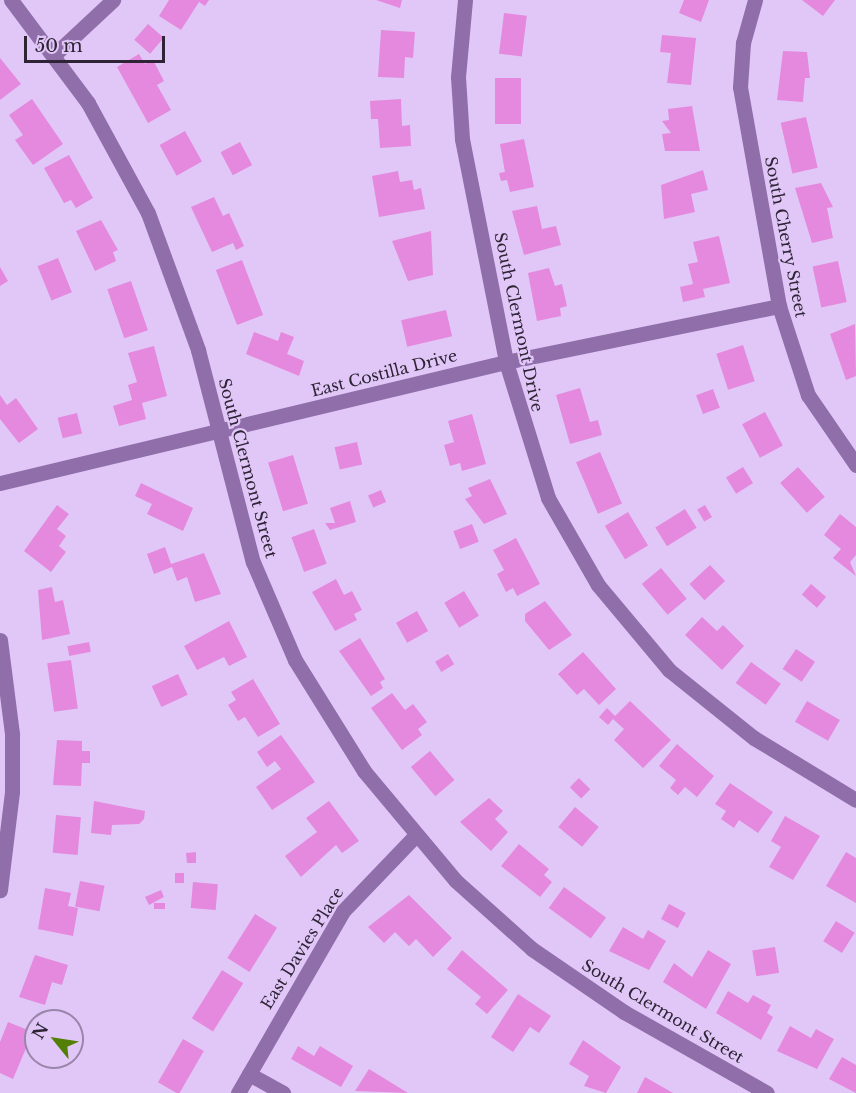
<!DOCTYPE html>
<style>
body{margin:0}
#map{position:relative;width:856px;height:1093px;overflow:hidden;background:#e1c7f7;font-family:"Libre Baskerville",serif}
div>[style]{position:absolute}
.building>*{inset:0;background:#e489dd;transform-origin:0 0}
.minor>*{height:15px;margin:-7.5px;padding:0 7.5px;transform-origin:7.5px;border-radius:7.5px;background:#906eaa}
span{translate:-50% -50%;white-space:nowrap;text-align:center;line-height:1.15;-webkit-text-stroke:4.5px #e1c7f7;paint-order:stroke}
.street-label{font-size:16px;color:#2e2436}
.north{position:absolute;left:24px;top:1009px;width:60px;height:60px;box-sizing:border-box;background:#e1c7f7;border:2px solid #9986aa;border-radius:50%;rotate:300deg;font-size:16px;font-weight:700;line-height:24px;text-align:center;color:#2e2436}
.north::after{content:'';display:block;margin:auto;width:21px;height:27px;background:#547f06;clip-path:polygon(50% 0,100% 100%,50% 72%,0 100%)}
.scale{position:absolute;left:24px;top:36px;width:141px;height:27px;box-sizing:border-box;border:3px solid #2e2436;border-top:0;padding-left:8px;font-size:18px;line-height:21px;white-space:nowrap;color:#2e2436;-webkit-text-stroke:4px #e1c7f7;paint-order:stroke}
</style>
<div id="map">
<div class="building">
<div style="clip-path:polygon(169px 0,209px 0,205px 6px,199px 2px,181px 30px,159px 16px)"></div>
<div style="clip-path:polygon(376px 0,402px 0,400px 8px)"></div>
<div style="clip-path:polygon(684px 0,709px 0,701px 22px,679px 13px)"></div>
<div style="clip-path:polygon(802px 0,835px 0,823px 16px)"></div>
<div style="left:504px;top:13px;width:23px;height:41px;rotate:7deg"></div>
<div style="left:148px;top:24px;width:21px;height:21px;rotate:41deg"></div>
<div style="clip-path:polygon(381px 30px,415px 32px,413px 58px,405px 57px,404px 78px,378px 77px)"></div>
<div style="clip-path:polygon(662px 35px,696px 38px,691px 85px,667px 83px,671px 53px,660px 52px)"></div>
<div style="clip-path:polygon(783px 51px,807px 52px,810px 78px,805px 78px,803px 102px,777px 100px)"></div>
<div style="clip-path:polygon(139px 54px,145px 64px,153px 60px,164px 81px,157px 85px,171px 110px,148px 123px,117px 67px)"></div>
<div style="clip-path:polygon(0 58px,21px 84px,0 100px)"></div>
<div style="left:495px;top:78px;width:26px;height:46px"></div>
<div style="clip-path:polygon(32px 99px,63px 144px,33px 165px,15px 140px,23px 135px,9px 115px)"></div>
<div style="clip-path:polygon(401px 99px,402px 126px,410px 125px,411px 146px,380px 148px,378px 119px,371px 119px,370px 101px)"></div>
<div style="clip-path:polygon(692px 106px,700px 151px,665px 151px,662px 134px,671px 133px,662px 121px,669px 120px,668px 109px)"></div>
<div style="left:806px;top:117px;width:52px;height:26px;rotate:77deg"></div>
<div style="left:185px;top:131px;width:35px;height:29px;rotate:61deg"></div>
<div style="clip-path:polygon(524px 139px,534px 187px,510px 192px,507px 180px,501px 181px,499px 173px,505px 172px,500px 144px)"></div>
<div style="left:240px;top:142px;width:26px;height:22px;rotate:62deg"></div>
<div style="clip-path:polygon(69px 155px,93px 198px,76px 208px,71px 200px,64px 203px,44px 168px)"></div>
<div style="clip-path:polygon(703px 170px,708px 190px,691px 194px,695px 212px,664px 219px,661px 185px)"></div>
<div style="clip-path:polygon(398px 171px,400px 182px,412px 180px,414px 190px,421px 188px,425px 209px,379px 217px,372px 176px)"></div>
<div style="clip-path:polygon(821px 183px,833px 207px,827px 208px,833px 238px,812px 243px,795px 188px)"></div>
<div style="clip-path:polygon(214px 197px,223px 216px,229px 213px,244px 246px,236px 250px,233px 243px,212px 252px,191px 207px)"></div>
<div style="clip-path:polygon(537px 206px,542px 229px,556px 226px,561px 245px,524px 255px,512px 211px)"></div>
<div style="clip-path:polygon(101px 220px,118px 250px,113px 252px,116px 261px,95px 271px,76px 231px)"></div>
<div style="clip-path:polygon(431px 231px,433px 275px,408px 281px,392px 241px)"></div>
<div style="clip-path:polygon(719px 236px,730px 283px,703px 289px,705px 297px,683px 302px,680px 287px,693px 284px,688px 264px,698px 262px,693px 242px)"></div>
<div style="left:58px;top:258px;width:37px;height:22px;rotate:68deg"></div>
<div style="left:242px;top:260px;width:59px;height:28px;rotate:69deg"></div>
<div style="left:838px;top:261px;width:42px;height:26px;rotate:78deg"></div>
<div style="clip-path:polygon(0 267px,8px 281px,0 286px)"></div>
<div style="clip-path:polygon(549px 268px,555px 286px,562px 284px,567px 306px,560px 308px,561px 316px,537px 321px,528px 273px)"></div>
<div style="left:131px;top:281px;width:52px;height:25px;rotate:71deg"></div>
<div style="left:446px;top:310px;width:27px;height:46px;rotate:77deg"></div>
<div style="clip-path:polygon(855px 324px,856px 376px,846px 380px,830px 334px)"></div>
<div style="clip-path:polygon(254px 332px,278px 341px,281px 332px,294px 337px,287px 354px,304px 361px,299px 376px,246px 354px)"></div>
<div style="left:743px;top:345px;width:38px;height:28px;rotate:72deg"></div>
<div style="clip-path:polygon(154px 346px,167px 396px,142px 403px,146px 419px,119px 426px,113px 406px,132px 400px,128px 385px,137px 382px,128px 353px)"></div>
<div style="clip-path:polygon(580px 388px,590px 422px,598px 420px,602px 435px,570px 444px,556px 395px)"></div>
<div style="left:713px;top:389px;width:20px;height:18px;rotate:70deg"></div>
<div style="clip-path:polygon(0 395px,7px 405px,16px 398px,38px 429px,19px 443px,0 419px)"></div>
<div style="left:765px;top:412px;width:38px;height:26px;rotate:62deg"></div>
<div style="left:77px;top:413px;width:21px;height:20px;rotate:76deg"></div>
<div style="clip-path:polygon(472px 414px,486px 464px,462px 471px,460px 463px,450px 466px,444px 445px,454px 442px,448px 421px)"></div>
<div style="left:357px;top:442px;width:23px;height:23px;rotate:77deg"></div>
<div style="left:600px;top:452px;width:56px;height:26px;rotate:67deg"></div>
<div style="left:293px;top:455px;width:51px;height:26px;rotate:73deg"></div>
<div style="left:743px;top:467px;width:19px;height:20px;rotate:58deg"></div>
<div style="left:798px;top:467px;width:40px;height:24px;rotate:48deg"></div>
<div style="clip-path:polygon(490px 479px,507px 514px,484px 524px,465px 499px,472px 496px,468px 488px)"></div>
<div style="clip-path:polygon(141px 483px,193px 508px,183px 531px,147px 514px,152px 504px,135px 496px)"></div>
<div style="left:381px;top:490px;width:13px;height:14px;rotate:67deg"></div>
<div style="clip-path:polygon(350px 501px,356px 522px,330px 530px,325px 523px,335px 523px,330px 508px)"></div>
<div style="clip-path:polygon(57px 505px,69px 514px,57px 529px,66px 536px,59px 546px,66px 552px,51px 572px,24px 551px)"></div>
<div style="left:705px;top:505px;width:14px;height:9px;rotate:60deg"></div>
<div style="left:685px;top:509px;width:22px;height:35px;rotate:58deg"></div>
<div style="left:628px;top:512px;width:39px;height:27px;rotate:59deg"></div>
<div style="clip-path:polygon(840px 514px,856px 527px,856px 555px,850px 562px,856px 576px,833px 558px,841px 549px,824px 535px)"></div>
<div style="left:472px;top:524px;width:19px;height:20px;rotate:69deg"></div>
<div style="left:314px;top:529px;width:37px;height:24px;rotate:70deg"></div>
<div style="clip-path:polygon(516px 538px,540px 584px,517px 596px,513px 588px,506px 592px,497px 574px,504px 570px,493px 550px)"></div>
<div style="clip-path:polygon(165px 547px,171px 564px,204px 553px,221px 594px,195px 602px,187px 577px,177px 581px,172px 567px,154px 574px,147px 554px)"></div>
<div style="left:710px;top:565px;width:22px;height:28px;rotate:47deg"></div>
<div style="left:661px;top:568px;width:40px;height:25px;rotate:50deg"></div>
<div style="clip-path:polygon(336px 579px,344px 595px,352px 591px,362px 610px,354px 614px,357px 620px,335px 631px,312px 592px)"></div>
<div style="left:811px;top:584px;width:20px;height:14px;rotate:41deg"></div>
<div style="clip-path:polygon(52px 587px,55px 602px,63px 600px,70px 634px,42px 640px,38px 590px)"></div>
<div style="left:464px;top:591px;width:29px;height:23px;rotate:59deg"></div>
<div style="clip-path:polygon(545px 601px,572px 635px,549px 650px,525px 621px,525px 614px)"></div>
<div style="left:417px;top:611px;width:23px;height:24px;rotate:61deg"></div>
<div style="clip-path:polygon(702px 617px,717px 631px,723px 625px,744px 646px,722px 670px,685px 635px)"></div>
<div style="clip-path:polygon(229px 621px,247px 657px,229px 666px,224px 657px,197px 670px,184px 646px)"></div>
<div style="clip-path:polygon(360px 638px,385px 679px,380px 682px,383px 688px,371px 696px,339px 651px)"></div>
<div style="left:89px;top:642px;width:10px;height:22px;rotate:79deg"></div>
<div style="left:796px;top:649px;width:23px;height:24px;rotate:34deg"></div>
<div style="clip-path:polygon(583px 652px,616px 689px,599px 705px,584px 689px,577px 695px,558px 674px)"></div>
<div style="left:448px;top:654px;width:12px;height:15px;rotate:59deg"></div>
<div style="left:71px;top:660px;width:49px;height:24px;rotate:82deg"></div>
<div style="left:751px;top:662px;width:37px;height:26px;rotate:36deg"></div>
<div style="left:178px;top:674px;width:23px;height:29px;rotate:65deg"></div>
<div style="clip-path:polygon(253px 679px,280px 724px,258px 737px,245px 717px,238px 721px,228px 705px,236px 700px,231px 692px)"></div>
<div style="clip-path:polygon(392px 693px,405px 710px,413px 704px,427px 722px,418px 729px,422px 735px,402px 750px,371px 708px)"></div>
<div style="clip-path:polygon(630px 701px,671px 740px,643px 768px,614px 740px,624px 729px,613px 719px,608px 725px,599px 717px,607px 708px,615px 716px)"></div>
<div style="left:807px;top:701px;width:38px;height:24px;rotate:30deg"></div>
<div style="clip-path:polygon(281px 735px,315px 782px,272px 810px,256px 787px,281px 769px,275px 761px,267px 767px,257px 752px)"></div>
<div style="clip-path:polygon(57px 740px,82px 741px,82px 751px,90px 751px,90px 763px,82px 763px,81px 786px,53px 785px)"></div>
<div style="clip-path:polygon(677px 744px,714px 776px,697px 797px,685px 787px,678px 795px,670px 788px,676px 780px,659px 766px)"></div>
<div style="left:430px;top:751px;width:38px;height:25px;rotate:50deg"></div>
<div style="left:579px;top:778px;width:16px;height:13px;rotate:45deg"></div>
<div style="clip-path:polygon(730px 783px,773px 812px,758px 833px,739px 820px,734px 828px,721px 819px,726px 811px,715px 804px)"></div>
<div style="clip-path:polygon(489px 798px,503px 811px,495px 819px,508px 832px,491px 851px,460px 822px)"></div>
<div style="clip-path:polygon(94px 801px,145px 811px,144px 819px,139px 824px,112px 825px,111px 835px,91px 833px)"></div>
<div style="clip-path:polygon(329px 801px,359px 841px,342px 853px,336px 845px,301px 877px,285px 856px,317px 832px,306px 818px)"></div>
<div style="left:575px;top:807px;width:31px;height:26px;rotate:40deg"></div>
<div style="left:56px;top:815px;width:25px;height:38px;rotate:5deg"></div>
<div style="clip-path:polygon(785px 816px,820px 836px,793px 880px,769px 867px,781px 847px,771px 841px)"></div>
<div style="clip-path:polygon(519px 844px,549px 869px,544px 875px,552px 882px,540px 897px,501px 866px)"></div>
<div style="clip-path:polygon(196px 852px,196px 863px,187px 863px,186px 853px)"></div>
<div style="clip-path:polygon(846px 852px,856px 858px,856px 903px,826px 886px)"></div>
<div style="left:175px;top:873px;width:9px;height:10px"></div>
<div style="left:80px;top:881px;width:25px;height:26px;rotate:11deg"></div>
<div style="left:193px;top:882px;width:25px;height:26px;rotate:5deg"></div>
<div style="left:564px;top:887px;width:52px;height:26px;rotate:36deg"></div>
<div style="clip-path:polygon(45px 888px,71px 893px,68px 906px,78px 908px,73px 936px,38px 929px)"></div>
<div style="clip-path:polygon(161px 890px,164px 897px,149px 905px,145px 897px)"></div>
<div style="clip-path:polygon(409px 895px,452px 938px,433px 957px,416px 939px,409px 946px,395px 932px,384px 943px,368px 927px)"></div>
<div style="left:154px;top:903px;width:11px;height:6px"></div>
<div style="left:669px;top:904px;width:19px;height:17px;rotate:28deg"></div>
<div style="left:255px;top:914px;width:26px;height:52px;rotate:32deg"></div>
<div style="left:836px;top:921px;width:22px;height:24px;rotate:32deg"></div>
<div style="clip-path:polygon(623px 927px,643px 939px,648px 930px,666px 941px,649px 970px,609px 951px)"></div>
<div style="left:775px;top:947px;width:26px;height:23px;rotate:81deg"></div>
<div style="clip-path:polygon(462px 950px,508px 990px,487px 1014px,475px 1004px,481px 997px,447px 969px)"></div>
<div style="clip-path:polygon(708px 950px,731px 964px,706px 1009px,663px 982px,674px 963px,692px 977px)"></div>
<div style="clip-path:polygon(35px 955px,68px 965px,62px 985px,52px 982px,45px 1005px,19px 997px)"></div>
<div style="left:222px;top:970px;width:25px;height:57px;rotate:32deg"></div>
<div style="clip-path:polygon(728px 991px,748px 1003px,753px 995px,771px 1005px,767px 1013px,773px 1017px,761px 1040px,716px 1013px)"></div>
<div style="clip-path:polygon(518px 994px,551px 1016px,539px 1033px,530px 1027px,513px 1052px,491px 1037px)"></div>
<div style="clip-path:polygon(8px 1022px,33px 1032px,13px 1079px,0 1073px,0 1042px)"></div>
<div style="clip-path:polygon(790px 1026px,811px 1038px,816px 1029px,834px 1039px,817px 1069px,777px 1051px)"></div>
<div style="left:183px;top:1039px;width:24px;height:50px;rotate:30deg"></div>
<div style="clip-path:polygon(583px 1040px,621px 1067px,606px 1093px,584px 1086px,589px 1076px,569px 1064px)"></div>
<div style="clip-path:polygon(298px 1046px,314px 1056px,320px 1046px,353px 1066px,341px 1087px,291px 1059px)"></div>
<div style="clip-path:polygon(842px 1057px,856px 1065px,856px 1093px,829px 1079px)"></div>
<div style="clip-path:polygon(369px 1069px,408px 1093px,355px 1091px)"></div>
<div style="clip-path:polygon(645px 1077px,673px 1093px,637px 1093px)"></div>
</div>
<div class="minor">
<div style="left:11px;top:0;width:129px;rotate:53.2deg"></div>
<div style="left:88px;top:103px;width:125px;rotate:61.4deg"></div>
<div style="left:148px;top:213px;width:146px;rotate:69.9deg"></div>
<div style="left:198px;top:350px;width:219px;rotate:75.5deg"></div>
<div style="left:253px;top:562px;width:107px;rotate:66.8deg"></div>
<div style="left:295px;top:660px;width:131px;rotate:58.1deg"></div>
<div style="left:364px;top:771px;width:143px;rotate:50.1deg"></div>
<div style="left:456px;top:881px;width:102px;rotate:41.8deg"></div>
<div style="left:532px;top:949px;width:112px;rotate:34.4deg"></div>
<div style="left:624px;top:1012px;width:164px;rotate:29.5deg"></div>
<div style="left:465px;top:0;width:77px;rotate:95.2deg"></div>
<div style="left:458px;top:77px;width:62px;rotate:86.3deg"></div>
<div style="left:462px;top:139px;width:227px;rotate:78.8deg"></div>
<div style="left:506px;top:362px;width:142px;rotate:72.8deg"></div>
<div style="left:548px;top:498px;width:100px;rotate:60.1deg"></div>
<div style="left:598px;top:585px;width:111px;rotate:50.1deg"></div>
<div style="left:669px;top:670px;width:109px;rotate:38.7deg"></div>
<div style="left:754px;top:738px;width:119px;rotate:31.3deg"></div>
<div style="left:755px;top:0;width:45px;rotate:105.6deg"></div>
<div style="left:743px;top:43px;width:44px;rotate:93.9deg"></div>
<div style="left:740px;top:87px;width:222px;rotate:79.9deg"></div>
<div style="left:779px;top:306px;width:94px;rotate:72deg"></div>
<div style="left:808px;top:395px;width:85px;rotate:55.6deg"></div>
<div style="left:54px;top:55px;width:81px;rotate:-43deg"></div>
<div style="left:0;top:483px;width:520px;rotate:-13.45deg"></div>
<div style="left:506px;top:362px;width:279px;rotate:-11.6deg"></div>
<div style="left:0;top:640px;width:95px;rotate:82.7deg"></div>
<div style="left:12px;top:734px;width:58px;rotate:90deg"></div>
<div style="left:12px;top:792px;width:99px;rotate:97deg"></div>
<div style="left:249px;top:1074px;width:39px;rotate:29deg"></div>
<div style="left:238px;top:1093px;width:210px;rotate:-60deg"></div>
<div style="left:343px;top:911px;width:104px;rotate:-46.2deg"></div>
</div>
<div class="street-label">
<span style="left:786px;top:237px;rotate:79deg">South Cherry Street</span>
<span style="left:519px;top:322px;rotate:78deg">South Clermont Drive</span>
<span style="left:384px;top:373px;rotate:-14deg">East Costilla Drive</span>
<span style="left:248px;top:468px;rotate:75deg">South Clermont Street</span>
<span style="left:302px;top:948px;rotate:-58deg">East Davies Place</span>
<span style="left:663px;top:1011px;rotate:31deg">South Clermont Street</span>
</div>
<div class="north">N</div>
<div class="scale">50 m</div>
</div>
